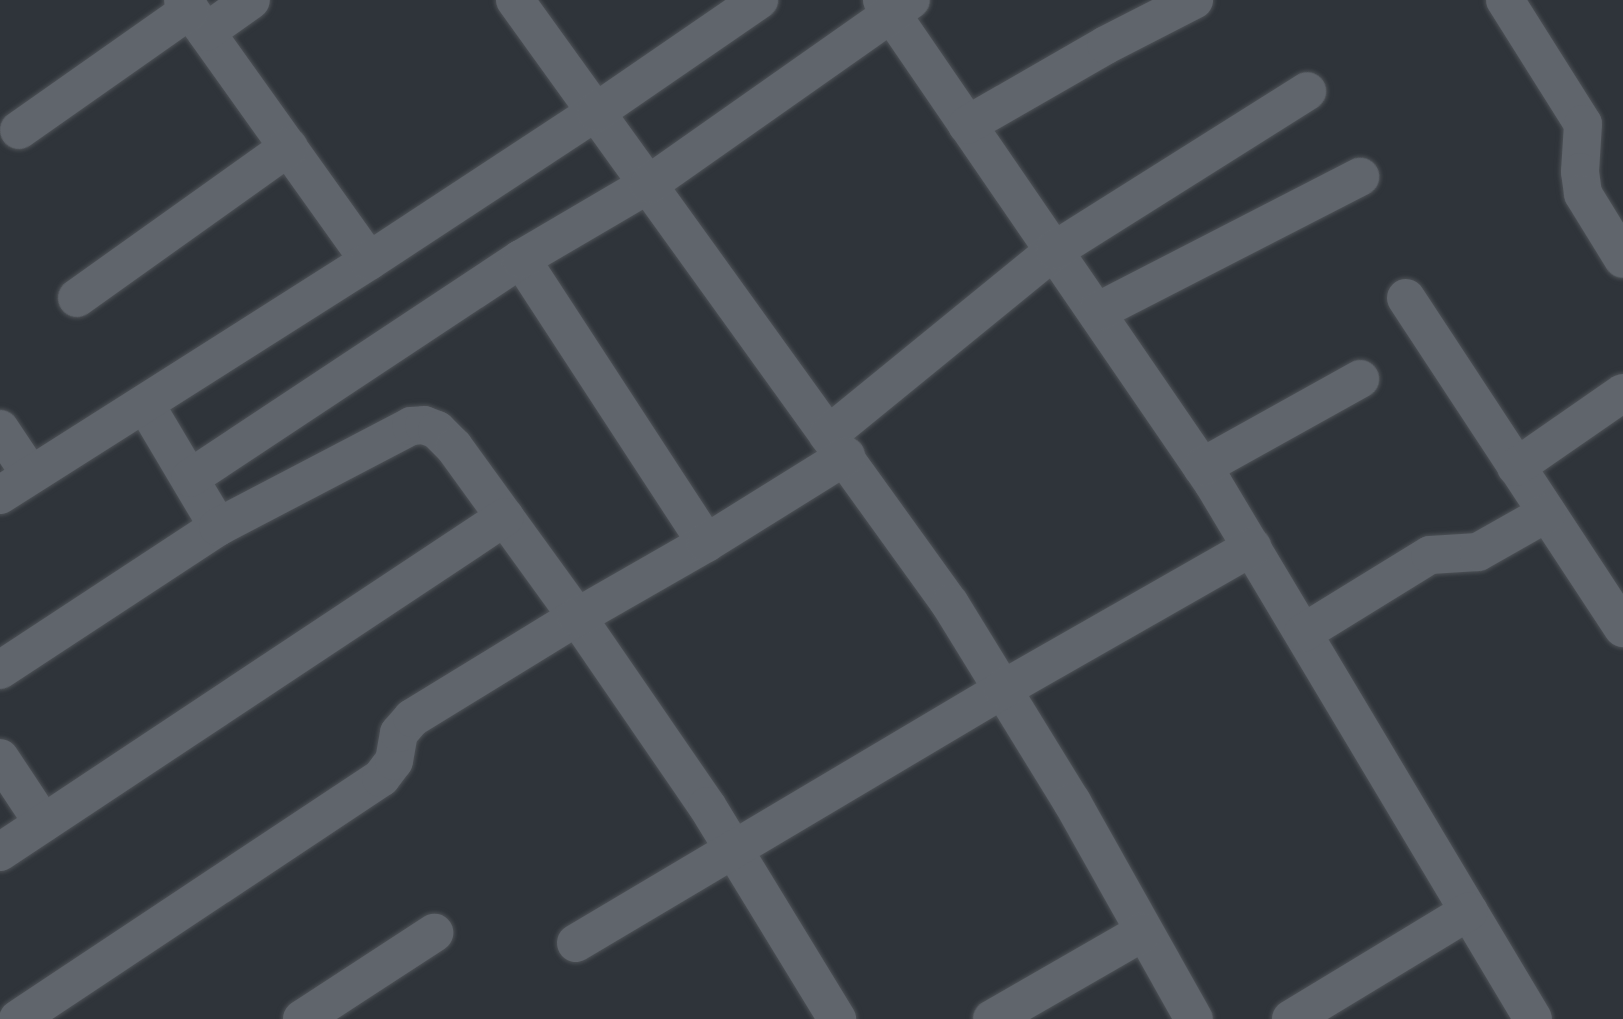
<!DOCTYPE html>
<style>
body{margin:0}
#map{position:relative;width:1623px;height:1019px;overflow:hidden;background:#2f343a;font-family:Commissioner,sans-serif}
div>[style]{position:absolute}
.roads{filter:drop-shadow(0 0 2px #4e5257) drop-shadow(0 0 2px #4e5257)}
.minor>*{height:38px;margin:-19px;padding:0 19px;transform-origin:19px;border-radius:19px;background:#60656c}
span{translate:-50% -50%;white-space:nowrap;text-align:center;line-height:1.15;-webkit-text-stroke:7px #252a30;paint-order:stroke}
</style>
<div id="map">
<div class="roads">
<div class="minor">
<div style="left:183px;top:0;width:320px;rotate:54.5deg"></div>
<div style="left:515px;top:0;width:744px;rotate:54.24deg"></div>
<div style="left:950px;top:604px;width:233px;rotate:58.4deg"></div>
<div style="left:1072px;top:802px;width:249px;rotate:60.7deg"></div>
<div style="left:882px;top:0;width:586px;rotate:55.58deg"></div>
<div style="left:1213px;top:483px;width:624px;rotate:59.16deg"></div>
<div style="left:1505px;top:0;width:146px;rotate:57.8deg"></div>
<div style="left:1583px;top:124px;width:48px;rotate:93.6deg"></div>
<div style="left:1580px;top:172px;width:22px;rotate:82deg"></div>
<div style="left:1583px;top:194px;width:76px;rotate:58.4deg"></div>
<div style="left:206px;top:32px;width:55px;rotate:-35.4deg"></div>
<div style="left:967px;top:125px;width:160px;rotate:-29.9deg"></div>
<div style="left:1106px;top:45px;width:99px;rotate:-27.1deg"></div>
<div style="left:19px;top:130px;width:209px;rotate:-35.1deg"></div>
<div style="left:521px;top:259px;width:339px;rotate:56.9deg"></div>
<div style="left:77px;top:298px;width:260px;rotate:-35.5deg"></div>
<div style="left:1406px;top:298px;width:395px;rotate:56.7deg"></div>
<div style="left:1097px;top:312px;width:296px;rotate:-27.2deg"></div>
<div style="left:145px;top:404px;width:143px;rotate:59.3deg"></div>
<div style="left:0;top:429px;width:54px;rotate:56.3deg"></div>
<div style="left:828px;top:435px;width:293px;rotate:-39.2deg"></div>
<div style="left:1055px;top:250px;width:298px;rotate:-32.2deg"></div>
<div style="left:1202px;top:467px;width:181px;rotate:-29.1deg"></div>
<div style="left:1516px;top:467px;width:130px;rotate:-34.7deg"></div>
<div style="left:190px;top:478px;width:397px;rotate:-33.5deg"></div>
<div style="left:521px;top:259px;width:148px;rotate:-30.4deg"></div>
<div style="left:649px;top:184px;width:320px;rotate:-35.1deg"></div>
<div style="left:0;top:495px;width:437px;rotate:-32.4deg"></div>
<div style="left:369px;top:261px;width:272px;rotate:-33.3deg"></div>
<div style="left:596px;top:112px;width:198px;rotate:-34.5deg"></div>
<div style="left:1303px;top:633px;width:149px;rotate:-31.6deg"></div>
<div style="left:1430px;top:555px;width:48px;rotate:-3.6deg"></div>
<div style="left:1478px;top:552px;width:79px;rotate:-29.5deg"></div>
<div style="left:0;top:670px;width:261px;rotate:-33.3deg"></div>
<div style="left:218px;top:527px;width:218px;rotate:-27.6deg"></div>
<div style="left:411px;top:426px;width:13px;rotate:-4deg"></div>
<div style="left:424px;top:425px;width:14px;rotate:21deg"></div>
<div style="left:437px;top:430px;width:24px;rotate:45deg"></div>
<div style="left:454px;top:447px;width:210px;rotate:54.1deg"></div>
<div style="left:577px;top:617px;width:229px;rotate:55.5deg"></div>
<div style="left:707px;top:806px;width:250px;rotate:58.6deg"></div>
<div style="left:0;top:758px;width:78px;rotate:56.5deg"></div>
<div style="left:0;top:852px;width:606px;rotate:-33.56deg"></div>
<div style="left:576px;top:943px;width:497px;rotate:-30.7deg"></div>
<div style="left:1003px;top:689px;width:287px;rotate:-29.7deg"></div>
<div style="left:18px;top:1019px;width:436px;rotate:-33.6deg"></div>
<div style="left:381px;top:778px;width:21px;rotate:-53deg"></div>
<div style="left:394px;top:761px;width:28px;rotate:-80deg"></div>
<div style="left:399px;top:733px;width:20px;rotate:-49deg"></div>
<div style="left:412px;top:718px;width:193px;rotate:-31.5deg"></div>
<div style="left:577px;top:617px;width:149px;rotate:-29.8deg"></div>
<div style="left:706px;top:543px;width:165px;rotate:-31.9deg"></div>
<div style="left:302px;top:1019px;width:158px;rotate:-33.1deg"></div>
<div style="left:992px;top:1019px;width:174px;rotate:-29.9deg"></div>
<div style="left:1291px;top:1019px;width:208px;rotate:-31.2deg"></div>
</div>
</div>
</div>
